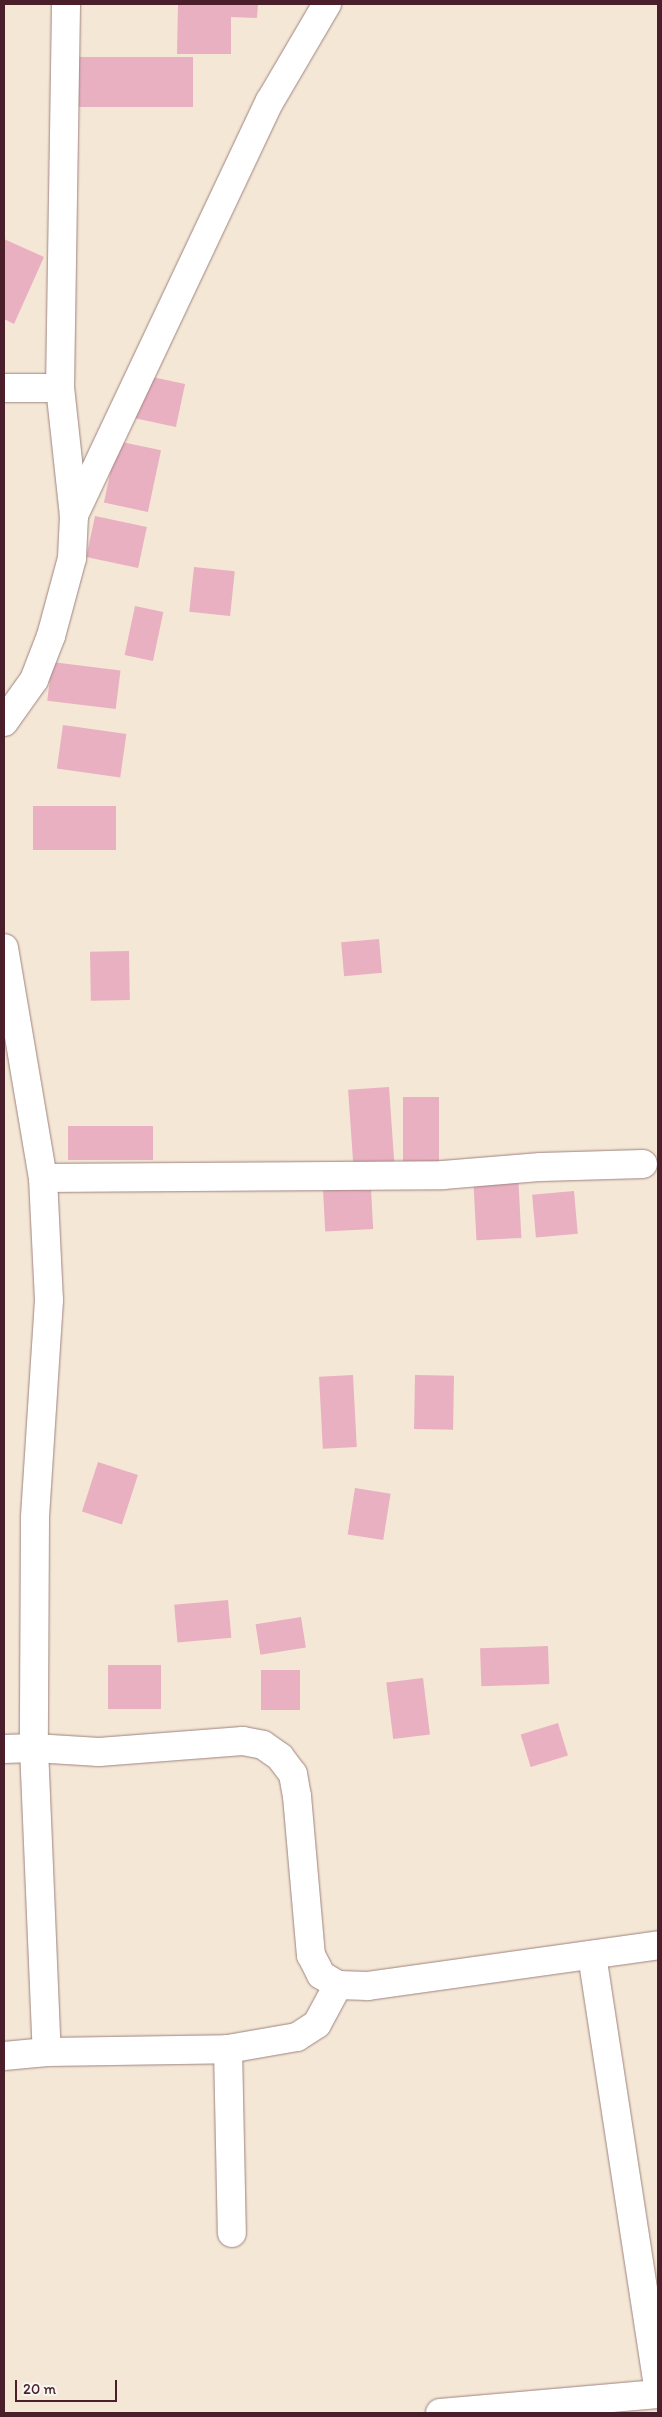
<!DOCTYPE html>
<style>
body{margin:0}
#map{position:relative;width:662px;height:2417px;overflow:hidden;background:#f4e7d5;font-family:Itim,sans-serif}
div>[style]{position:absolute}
.building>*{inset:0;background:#e9b0c2;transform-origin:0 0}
.roads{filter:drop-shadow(0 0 1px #9f8380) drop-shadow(0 0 1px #9f8380)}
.minor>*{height:28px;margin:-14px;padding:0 14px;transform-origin:14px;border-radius:14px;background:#fff}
span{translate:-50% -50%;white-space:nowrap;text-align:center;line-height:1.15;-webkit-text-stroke:4px #f6f6f2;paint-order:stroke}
.frame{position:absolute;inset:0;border:5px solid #4a1f2b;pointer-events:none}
.scale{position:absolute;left:15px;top:2380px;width:102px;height:22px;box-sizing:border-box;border:2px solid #4a1f2b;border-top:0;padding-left:6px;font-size:15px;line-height:18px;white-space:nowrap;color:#4a1f2b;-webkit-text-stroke:4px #f6f6f2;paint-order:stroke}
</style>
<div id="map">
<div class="building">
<div style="clip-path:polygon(178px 4px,258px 4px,257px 18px,231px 17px,231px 54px,177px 54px)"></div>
<div style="left:73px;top:57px;width:120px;height:50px"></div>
<div style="clip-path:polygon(4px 239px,44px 257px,14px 324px,4px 319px)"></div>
<div style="left:143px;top:375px;width:43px;height:44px;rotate:12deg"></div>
<div style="left:117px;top:441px;width:45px;height:63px;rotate:12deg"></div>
<div style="left:95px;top:516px;width:53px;height:42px;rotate:12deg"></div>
<div style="left:194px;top:567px;width:41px;height:45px;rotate:6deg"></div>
<div style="left:135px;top:606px;width:29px;height:50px;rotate:12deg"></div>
<div style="left:52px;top:662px;width:69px;height:39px;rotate:7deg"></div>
<div style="left:63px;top:725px;width:64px;height:44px;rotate:8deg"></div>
<div style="left:33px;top:806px;width:83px;height:44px"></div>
<div style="left:379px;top:939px;width:34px;height:38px;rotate:85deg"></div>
<div style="left:129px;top:951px;width:49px;height:39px;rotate:89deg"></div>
<div style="left:389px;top:1087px;width:77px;height:41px;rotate:86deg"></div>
<div style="left:403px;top:1097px;width:36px;height:72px"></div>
<div style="left:68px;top:1126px;width:85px;height:34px"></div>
<div style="left:518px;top:1173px;width:65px;height:45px;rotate:87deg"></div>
<div style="left:371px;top:1188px;width:41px;height:48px;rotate:87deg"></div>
<div style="left:574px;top:1191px;width:43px;height:42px;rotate:85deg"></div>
<div style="left:353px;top:1375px;width:72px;height:34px;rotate:87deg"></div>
<div style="left:415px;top:1375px;width:39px;height:54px;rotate:1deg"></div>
<div style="left:98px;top:1462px;width:42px;height:52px;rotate:18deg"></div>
<div style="left:355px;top:1488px;width:36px;height:47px;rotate:9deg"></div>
<div style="left:228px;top:1600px;width:38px;height:54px;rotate:85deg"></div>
<div style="left:301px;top:1617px;width:31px;height:46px;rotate:81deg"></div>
<div style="left:548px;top:1646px;width:38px;height:68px;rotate:88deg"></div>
<div style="left:108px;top:1665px;width:53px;height:44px"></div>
<div style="left:261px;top:1670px;width:39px;height:40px"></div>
<div style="left:423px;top:1678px;width:57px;height:37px;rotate:83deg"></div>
<div style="left:558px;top:1723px;width:34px;height:39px;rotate:73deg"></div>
</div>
<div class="roads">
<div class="minor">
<div style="left:4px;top:388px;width:56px"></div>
<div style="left:74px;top:515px;width:458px;rotate:-64.7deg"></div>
<div style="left:270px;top:101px;width:113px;rotate:-59.6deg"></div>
<div style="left:4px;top:722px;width:52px;rotate:-54.5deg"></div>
<div style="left:34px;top:680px;width:47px;rotate:-68.9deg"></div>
<div style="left:51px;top:636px;width:81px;rotate:-74.9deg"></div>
<div style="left:72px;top:558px;width:42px;rotate:-87.3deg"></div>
<div style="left:74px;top:516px;width:129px;rotate:-96.2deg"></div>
<div style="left:60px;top:388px;width:384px;rotate:-89.1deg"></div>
<div style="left:4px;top:948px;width:233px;rotate:80.4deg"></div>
<div style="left:43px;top:1178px;width:122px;rotate:87.2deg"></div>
<div style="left:49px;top:1300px;width:219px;rotate:93.7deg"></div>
<div style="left:35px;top:1519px;width:229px;rotate:90.3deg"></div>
<div style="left:34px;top:1748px;width:65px;rotate:3.5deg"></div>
<div style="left:99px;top:1752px;width:144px;rotate:-4.4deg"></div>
<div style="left:243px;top:1741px;width:20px;rotate:11deg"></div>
<div style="left:263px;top:1745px;width:21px;rotate:35deg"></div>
<div style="left:280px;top:1757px;width:21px;rotate:53deg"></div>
<div style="left:293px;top:1774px;width:22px;rotate:80deg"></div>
<div style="left:297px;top:1796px;width:160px;rotate:85deg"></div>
<div style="left:311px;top:1955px;width:22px;rotate:63deg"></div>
<div style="left:321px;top:1975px;width:20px;rotate:30deg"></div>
<div style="left:338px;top:1985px;width:30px;rotate:2deg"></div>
<div style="left:368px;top:1986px;width:293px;rotate:-8deg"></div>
<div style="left:43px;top:1178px;width:400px;rotate:-0.4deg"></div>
<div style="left:443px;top:1175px;width:98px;rotate:-4.7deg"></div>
<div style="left:541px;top:1167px;width:102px;rotate:-1.7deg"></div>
<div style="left:4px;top:1749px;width:30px;rotate:-2deg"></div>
<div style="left:34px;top:1748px;width:304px;rotate:87.6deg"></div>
<div style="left:592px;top:1955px;width:434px;rotate:81.3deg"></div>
<div style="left:228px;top:2049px;width:184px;rotate:88.8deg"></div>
<div style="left:4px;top:2056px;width:43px;rotate:-5.3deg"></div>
<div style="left:47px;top:2052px;width:181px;rotate:-0.9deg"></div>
<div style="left:228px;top:2049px;width:70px;rotate:-9.9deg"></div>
<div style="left:297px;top:2037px;width:24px;rotate:-33deg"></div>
<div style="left:317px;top:2024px;width:44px;rotate:-61.7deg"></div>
<div style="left:440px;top:2413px;width:219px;rotate:-5deg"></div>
</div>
</div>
<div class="frame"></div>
<div class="scale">20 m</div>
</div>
